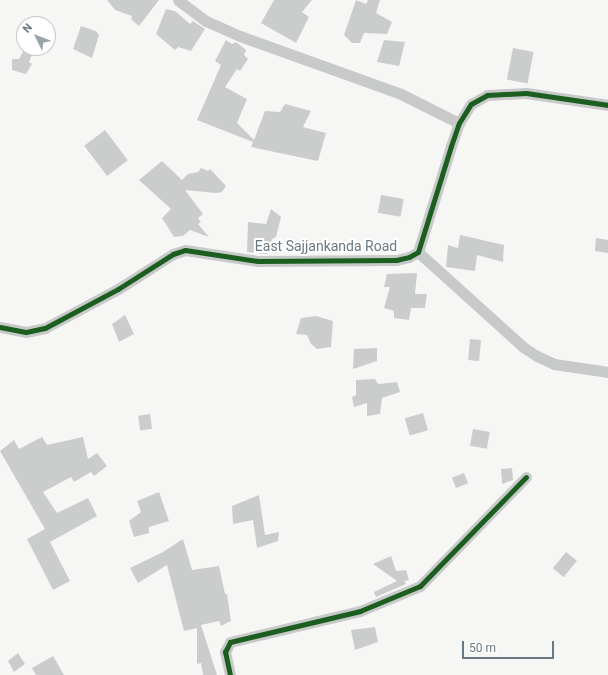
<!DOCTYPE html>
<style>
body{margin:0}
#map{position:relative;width:608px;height:675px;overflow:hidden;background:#f6f6f5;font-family:Roboto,sans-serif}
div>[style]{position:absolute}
.building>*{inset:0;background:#cbcdcd;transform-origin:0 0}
.street>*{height:11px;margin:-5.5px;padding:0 5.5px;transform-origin:5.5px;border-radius:5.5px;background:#c8caca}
.cycleway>*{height:5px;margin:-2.5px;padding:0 2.5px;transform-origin:2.5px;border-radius:2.5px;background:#1b5e20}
span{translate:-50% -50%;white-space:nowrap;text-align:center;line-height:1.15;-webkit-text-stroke:4px #fff;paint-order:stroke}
.street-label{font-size:14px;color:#697982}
.north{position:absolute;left:16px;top:16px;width:40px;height:40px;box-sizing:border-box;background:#fff;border:1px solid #c3c9cd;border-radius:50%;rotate:313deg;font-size:11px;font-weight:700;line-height:16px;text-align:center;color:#697982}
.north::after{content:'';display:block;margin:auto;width:14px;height:18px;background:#9aa5aa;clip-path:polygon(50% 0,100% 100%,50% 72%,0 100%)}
.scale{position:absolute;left:462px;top:641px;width:92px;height:18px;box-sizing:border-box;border:2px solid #697982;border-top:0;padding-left:5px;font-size:12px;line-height:14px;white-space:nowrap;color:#697982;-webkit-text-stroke:3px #fff;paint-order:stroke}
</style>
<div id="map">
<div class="building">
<div style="clip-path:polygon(107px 0,159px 0,139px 26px,131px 19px,132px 16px,115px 10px)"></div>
<div style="clip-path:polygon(274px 0,312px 0,302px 12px,309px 17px,296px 43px,261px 23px)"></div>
<div style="clip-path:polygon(356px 0,366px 4px,368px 0,380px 0,376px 13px,392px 22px,387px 34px,364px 33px,360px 43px,352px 43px,344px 35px)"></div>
<div style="clip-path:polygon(166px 9px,175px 11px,190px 24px,193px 21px,205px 29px,191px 51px,178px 47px,175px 50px,156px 34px)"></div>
<div style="clip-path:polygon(81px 26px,96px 31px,99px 35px,92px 58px,73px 49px)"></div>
<div style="clip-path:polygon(226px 40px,232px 44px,236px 42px,246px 50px,244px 55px,248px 59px,240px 71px,237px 69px,225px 87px,247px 99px,237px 123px,254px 140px,265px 111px,280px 112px,285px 104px,311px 111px,303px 127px,326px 133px,318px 161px,251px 147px,253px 142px,197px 120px,221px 65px,215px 61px)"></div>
<div style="clip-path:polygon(384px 40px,405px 42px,399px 66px,377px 62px)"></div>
<div style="left:513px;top:48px;width:21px;height:32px;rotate:11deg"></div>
<div style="clip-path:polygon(24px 50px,32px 55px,29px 62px,32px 64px,26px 74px,12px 70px,12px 59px,19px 59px)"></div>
<div style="left:105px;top:130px;width:38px;height:26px;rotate:53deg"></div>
<div style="clip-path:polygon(162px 161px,182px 180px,188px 174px,198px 172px,201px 168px,208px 171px,210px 169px,226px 186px,222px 192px,216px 193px,185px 190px,203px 214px,198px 218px,201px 222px,198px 224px,209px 237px,190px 230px,183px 236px,174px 237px,162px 218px,171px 209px,139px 180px)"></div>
<div style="left:381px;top:195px;width:23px;height:18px;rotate:10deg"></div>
<div style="clip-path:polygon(271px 209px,281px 217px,276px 237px,272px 239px,267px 254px,247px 252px,248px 222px,266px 224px)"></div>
<div style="clip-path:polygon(460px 235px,504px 245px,503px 262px,477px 255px,475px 271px,446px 267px,448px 245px,458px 248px)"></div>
<div style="clip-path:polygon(596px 238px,608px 240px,608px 253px,595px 251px)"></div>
<div style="clip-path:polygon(417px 273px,415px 294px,427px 294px,425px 308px,411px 308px,409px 320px,394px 318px,394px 311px,384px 308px,390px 287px,384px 287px,387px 274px)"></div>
<div style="clip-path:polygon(125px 315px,134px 334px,119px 342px,112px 324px)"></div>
<div style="clip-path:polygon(316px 316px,333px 321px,331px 347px,317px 349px,311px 344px,307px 335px,296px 334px,301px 318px)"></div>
<div style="left:470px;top:339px;width:11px;height:21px;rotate:5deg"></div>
<div style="clip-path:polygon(377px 348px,377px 361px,353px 369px,354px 349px)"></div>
<div style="clip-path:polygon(375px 379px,378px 384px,397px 382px,400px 392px,382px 398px,380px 414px,367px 416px,367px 403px,354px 407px,352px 397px,356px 395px,356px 380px)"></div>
<div style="left:423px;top:413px;width:18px;height:19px;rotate:74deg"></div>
<div style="left:150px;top:414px;width:15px;height:12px;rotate:82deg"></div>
<div style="left:473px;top:429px;width:17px;height:17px;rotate:10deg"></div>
<div style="clip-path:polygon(42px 437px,47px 445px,83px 437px,88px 459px,97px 453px,107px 466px,94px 476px,91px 472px,74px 482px,71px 477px,43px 492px,57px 513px,88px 498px,97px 516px,50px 542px,70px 581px,53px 590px,27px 539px,45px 529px,0 451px,14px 440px,19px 449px)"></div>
<div style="clip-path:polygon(512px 468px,513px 480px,502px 484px,501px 469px)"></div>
<div style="left:464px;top:473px;width:11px;height:13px;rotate:68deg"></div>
<div style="clip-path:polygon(159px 492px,169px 521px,149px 527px,149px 533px,134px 537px,129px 521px,141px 512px,137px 501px)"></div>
<div style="clip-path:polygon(259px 495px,265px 535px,279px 532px,278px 541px,257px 548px,253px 520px,233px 524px,232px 506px)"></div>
<div style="clip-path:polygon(183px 539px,192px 570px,219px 566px,225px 594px,227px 594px,231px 621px,221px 626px,219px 621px,201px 625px,217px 675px,203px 675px,201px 663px,197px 664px,197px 628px,184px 631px,167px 565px,138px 583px,130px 568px,163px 552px)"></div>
<div style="left:566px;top:552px;width:14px;height:21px;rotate:39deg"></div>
<div style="clip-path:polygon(391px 556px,396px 571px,406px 570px,409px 580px,404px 581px,406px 584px,376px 597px,374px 592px,397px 581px,373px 564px)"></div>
<div style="clip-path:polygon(375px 627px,378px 642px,355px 650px,351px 630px)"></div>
<div style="clip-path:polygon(18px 653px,25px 664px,14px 672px,8px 661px)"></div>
<div style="clip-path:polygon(53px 656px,64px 675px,36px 675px,32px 668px)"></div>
</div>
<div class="street">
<div style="left:178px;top:0;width:35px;rotate:37deg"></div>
<div style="left:206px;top:21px;width:37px;rotate:24deg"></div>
<div style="left:240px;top:36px;width:171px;rotate:19.8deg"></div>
<div style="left:401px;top:94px;width:65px;rotate:26.6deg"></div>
<div style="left:418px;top:252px;width:142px;rotate:42.1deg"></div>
<div style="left:523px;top:347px;width:17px;rotate:33deg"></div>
<div style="left:537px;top:356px;width:19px;rotate:25deg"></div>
<div style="left:554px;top:364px;width:55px;rotate:8.4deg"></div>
<div style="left:0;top:327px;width:26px;rotate:11deg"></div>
<div style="left:26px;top:332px;width:19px;rotate:-12deg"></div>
<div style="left:45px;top:328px;width:83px;rotate:-28.1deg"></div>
<div style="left:118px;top:289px;width:65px;rotate:-32.5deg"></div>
<div style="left:173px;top:254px;width:13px;rotate:-18deg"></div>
<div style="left:185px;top:250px;width:74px;rotate:8.6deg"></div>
<div style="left:258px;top:261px;width:138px;rotate:-0.4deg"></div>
<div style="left:396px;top:260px;width:13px;rotate:-13deg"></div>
<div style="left:409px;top:257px;width:10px;rotate:-29deg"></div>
<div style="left:418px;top:252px;width:111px;rotate:-72.7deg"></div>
<div style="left:451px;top:146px;width:24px;rotate:-71deg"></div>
<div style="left:459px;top:123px;width:22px;rotate:-58deg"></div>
<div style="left:471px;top:104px;width:18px;rotate:-29deg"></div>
<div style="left:487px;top:95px;width:39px;rotate:-3deg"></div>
<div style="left:526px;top:93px;width:83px;rotate:8.3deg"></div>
<div style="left:230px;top:675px;width:24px;rotate:-102deg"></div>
<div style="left:225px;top:652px;width:11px;rotate:-63deg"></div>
<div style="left:230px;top:642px;width:134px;rotate:-13.4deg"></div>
<div style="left:360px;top:611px;width:65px;rotate:-22.6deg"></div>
<div style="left:420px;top:586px;width:152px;rotate:-45.8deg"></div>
</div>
<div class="cycleway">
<div style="left:0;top:327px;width:26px;rotate:11deg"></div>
<div style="left:26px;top:332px;width:19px;rotate:-12deg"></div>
<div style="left:45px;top:328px;width:83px;rotate:-28.1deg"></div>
<div style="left:118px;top:289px;width:65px;rotate:-32.5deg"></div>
<div style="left:173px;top:254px;width:13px;rotate:-18deg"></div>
<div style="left:185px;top:250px;width:74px;rotate:8.6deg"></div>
<div style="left:258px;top:261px;width:138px;rotate:-0.4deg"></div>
<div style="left:396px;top:260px;width:13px;rotate:-13deg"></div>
<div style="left:409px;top:257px;width:10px;rotate:-29deg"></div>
<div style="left:418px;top:252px;width:111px;rotate:-72.7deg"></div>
<div style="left:451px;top:146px;width:24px;rotate:-71deg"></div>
<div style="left:459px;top:123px;width:22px;rotate:-58deg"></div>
<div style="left:471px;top:104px;width:18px;rotate:-29deg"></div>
<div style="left:487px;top:95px;width:39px;rotate:-3deg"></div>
<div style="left:526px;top:93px;width:83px;rotate:8.3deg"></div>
<div style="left:230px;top:675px;width:24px;rotate:-102deg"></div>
<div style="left:225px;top:652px;width:11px;rotate:-63deg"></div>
<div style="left:230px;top:642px;width:134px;rotate:-13.4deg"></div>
<div style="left:360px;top:611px;width:65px;rotate:-22.6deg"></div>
<div style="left:420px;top:586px;width:152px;rotate:-45.8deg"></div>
</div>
<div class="street-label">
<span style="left:326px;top:246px">East Sajjankanda Road</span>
</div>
<div class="north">N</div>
<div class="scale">50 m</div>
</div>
